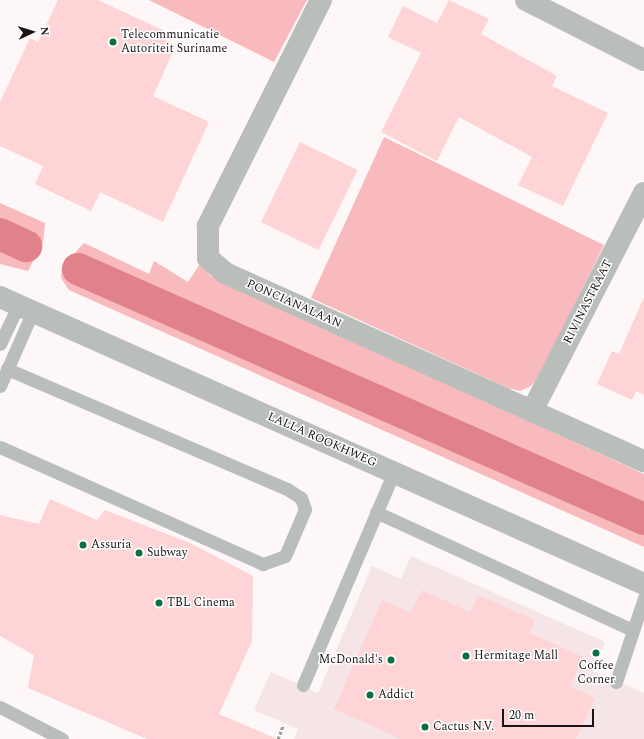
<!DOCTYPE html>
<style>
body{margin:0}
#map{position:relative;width:644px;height:739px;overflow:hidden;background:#fef7f8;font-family:Spectral,serif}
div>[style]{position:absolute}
.built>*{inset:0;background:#f5e5e6}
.green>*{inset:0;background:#f9babd}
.canal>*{height:32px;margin:-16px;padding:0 16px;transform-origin:16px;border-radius:16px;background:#e1828a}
.building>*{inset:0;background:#fed4d6;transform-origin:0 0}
.path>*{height:2.5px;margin-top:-1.25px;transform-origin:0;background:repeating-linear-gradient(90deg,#a0999a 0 3px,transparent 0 5px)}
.service>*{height:13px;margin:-6.5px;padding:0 6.5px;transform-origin:6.5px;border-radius:6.5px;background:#b9beba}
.minor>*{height:22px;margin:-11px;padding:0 11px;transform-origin:11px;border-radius:11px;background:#b9beba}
.tertiary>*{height:22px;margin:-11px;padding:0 11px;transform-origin:11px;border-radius:11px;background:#b9beba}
.dots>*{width:11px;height:11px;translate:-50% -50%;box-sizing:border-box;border:2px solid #fff;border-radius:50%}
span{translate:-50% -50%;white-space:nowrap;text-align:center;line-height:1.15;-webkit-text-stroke:3px #fff;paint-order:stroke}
.poi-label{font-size:12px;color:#1a1414}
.left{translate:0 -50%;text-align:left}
.right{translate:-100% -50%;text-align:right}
.street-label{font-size:12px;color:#1a1414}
.north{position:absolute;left:12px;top:12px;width:40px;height:40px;-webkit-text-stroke:3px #fff;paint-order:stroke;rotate:86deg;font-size:11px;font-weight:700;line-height:16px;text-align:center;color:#1a1414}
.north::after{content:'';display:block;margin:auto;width:14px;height:18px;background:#1a1414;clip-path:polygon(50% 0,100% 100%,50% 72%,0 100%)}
.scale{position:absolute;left:502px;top:709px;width:92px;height:18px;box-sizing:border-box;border:2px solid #1a1414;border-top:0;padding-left:5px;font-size:12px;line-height:14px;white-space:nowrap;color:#1a1414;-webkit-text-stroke:3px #fff;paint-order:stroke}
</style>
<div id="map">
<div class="built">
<div style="clip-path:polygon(411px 556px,605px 642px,593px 671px,644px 693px,644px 739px,294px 739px,298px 729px,254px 710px,271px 672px,318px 693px,372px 566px,401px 579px)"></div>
</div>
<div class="green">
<div style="clip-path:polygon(149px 0,307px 0,274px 62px)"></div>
<div style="clip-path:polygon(384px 137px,604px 245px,541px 374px,531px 386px,520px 391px,508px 388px,311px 298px)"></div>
<div style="clip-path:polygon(0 203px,45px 223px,43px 242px,28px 271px,0 264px)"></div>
<div style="clip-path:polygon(84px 243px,149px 274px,154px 261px,188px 282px,200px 264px,211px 276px,644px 474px,644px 547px,69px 290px,61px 278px,62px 267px)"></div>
</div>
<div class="canal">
<div style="left:0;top:234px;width:29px;rotate:25deg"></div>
<div style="left:78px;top:269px;width:619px;rotate:23.83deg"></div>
</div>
<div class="building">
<div style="clip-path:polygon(58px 0,98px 0,167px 32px,163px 39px,176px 45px,153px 96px,209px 122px,163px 222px,100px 192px,91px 211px,35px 184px,43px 166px,0 146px,0 102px,30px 38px,38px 42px)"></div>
<div style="clip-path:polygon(449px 0,489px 19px,481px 34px,557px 76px,552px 86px,608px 113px,563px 206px,518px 185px,532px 157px,459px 117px,437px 161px,381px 132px,421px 53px,388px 37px,403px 6px,437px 23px)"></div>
<div style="left:300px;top:142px;width:64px;height:89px;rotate:26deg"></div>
<div style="clip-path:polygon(644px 297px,644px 395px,636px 391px,632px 400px,597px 384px,612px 351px,619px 354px)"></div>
<div style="clip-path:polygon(50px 499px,97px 520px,105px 510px,190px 543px,253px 576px,252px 641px,219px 714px,277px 739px,147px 739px,28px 688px,34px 655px,0 636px,0 515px,39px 524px)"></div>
<div style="clip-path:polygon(422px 590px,470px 612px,478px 595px,535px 620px,529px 633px,583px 657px,570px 686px,595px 698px,576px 739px,401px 739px,334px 709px,382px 600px,411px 613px)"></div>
</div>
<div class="path">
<div style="left:278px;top:739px;width:15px;rotate:-70deg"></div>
</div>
<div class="service">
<div style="left:0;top:344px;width:42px;rotate:-64.7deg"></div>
<div style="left:0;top:386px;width:80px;rotate:-66.3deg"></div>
<div style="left:0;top:447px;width:288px;rotate:24deg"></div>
<div style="left:263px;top:564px;width:23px;rotate:-20deg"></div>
<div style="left:285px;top:556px;width:51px;rotate:-66.9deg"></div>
<div style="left:305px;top:509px;width:12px;rotate:-110deg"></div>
<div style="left:301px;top:498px;width:17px;rotate:-147deg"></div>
<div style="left:287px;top:489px;width:305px;rotate:-156.8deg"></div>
<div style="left:376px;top:512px;width:282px;rotate:24.7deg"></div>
<div style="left:616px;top:682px;width:89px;rotate:-71.6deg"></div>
<div style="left:303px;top:685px;width:232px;rotate:-66.9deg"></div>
<div style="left:0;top:707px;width:70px;rotate:27.3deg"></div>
</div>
<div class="minor">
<div style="left:321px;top:0;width:253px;rotate:116.6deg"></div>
<div style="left:208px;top:226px;width:32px;rotate:90deg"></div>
<div style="left:208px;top:258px;width:23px;rotate:41deg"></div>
<div style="left:225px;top:273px;width:459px;rotate:24.2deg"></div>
<div style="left:526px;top:0;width:132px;rotate:27deg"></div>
<div style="left:532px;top:411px;width:245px;rotate:-62.8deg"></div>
</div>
<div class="tertiary">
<div style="left:0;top:297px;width:705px;rotate:24.02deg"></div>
</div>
<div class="dots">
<div style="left:113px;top:42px;background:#0a6e43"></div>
<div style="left:83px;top:545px;background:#0a6e43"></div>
<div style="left:139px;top:553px;background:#0a6e43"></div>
<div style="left:159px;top:603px;background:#0a6e43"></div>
<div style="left:596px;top:653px;background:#0a6e43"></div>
<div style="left:466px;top:656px;background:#0a6e43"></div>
<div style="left:391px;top:660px;background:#0a6e43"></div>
<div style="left:370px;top:695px;background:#0a6e43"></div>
<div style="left:425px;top:727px;background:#0a6e43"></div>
</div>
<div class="poi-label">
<span class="left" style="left:121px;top:42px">Telecommunicatie<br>Autoriteit Suriname</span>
<span class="left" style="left:91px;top:545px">Assuria</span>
<span class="left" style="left:147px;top:553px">Subway</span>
<span class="left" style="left:167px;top:603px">TBL Cinema</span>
<span class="left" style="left:474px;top:656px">Hermitage Mall</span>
<span class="right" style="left:383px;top:660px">McDonald's</span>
<span style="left:596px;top:673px">Coffee<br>Corner</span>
<span class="left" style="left:378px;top:695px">Addict</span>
<span class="left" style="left:433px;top:727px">Cactus N.V.</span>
</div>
<div class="street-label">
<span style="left:588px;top:302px;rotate:-63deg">RIVINASTRAAT</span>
<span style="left:294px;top:304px;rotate:24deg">PONCIANALAAN</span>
<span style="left:322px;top:440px;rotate:24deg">LALLA ROOKHWEG</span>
</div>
<div class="north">N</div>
<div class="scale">20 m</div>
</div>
